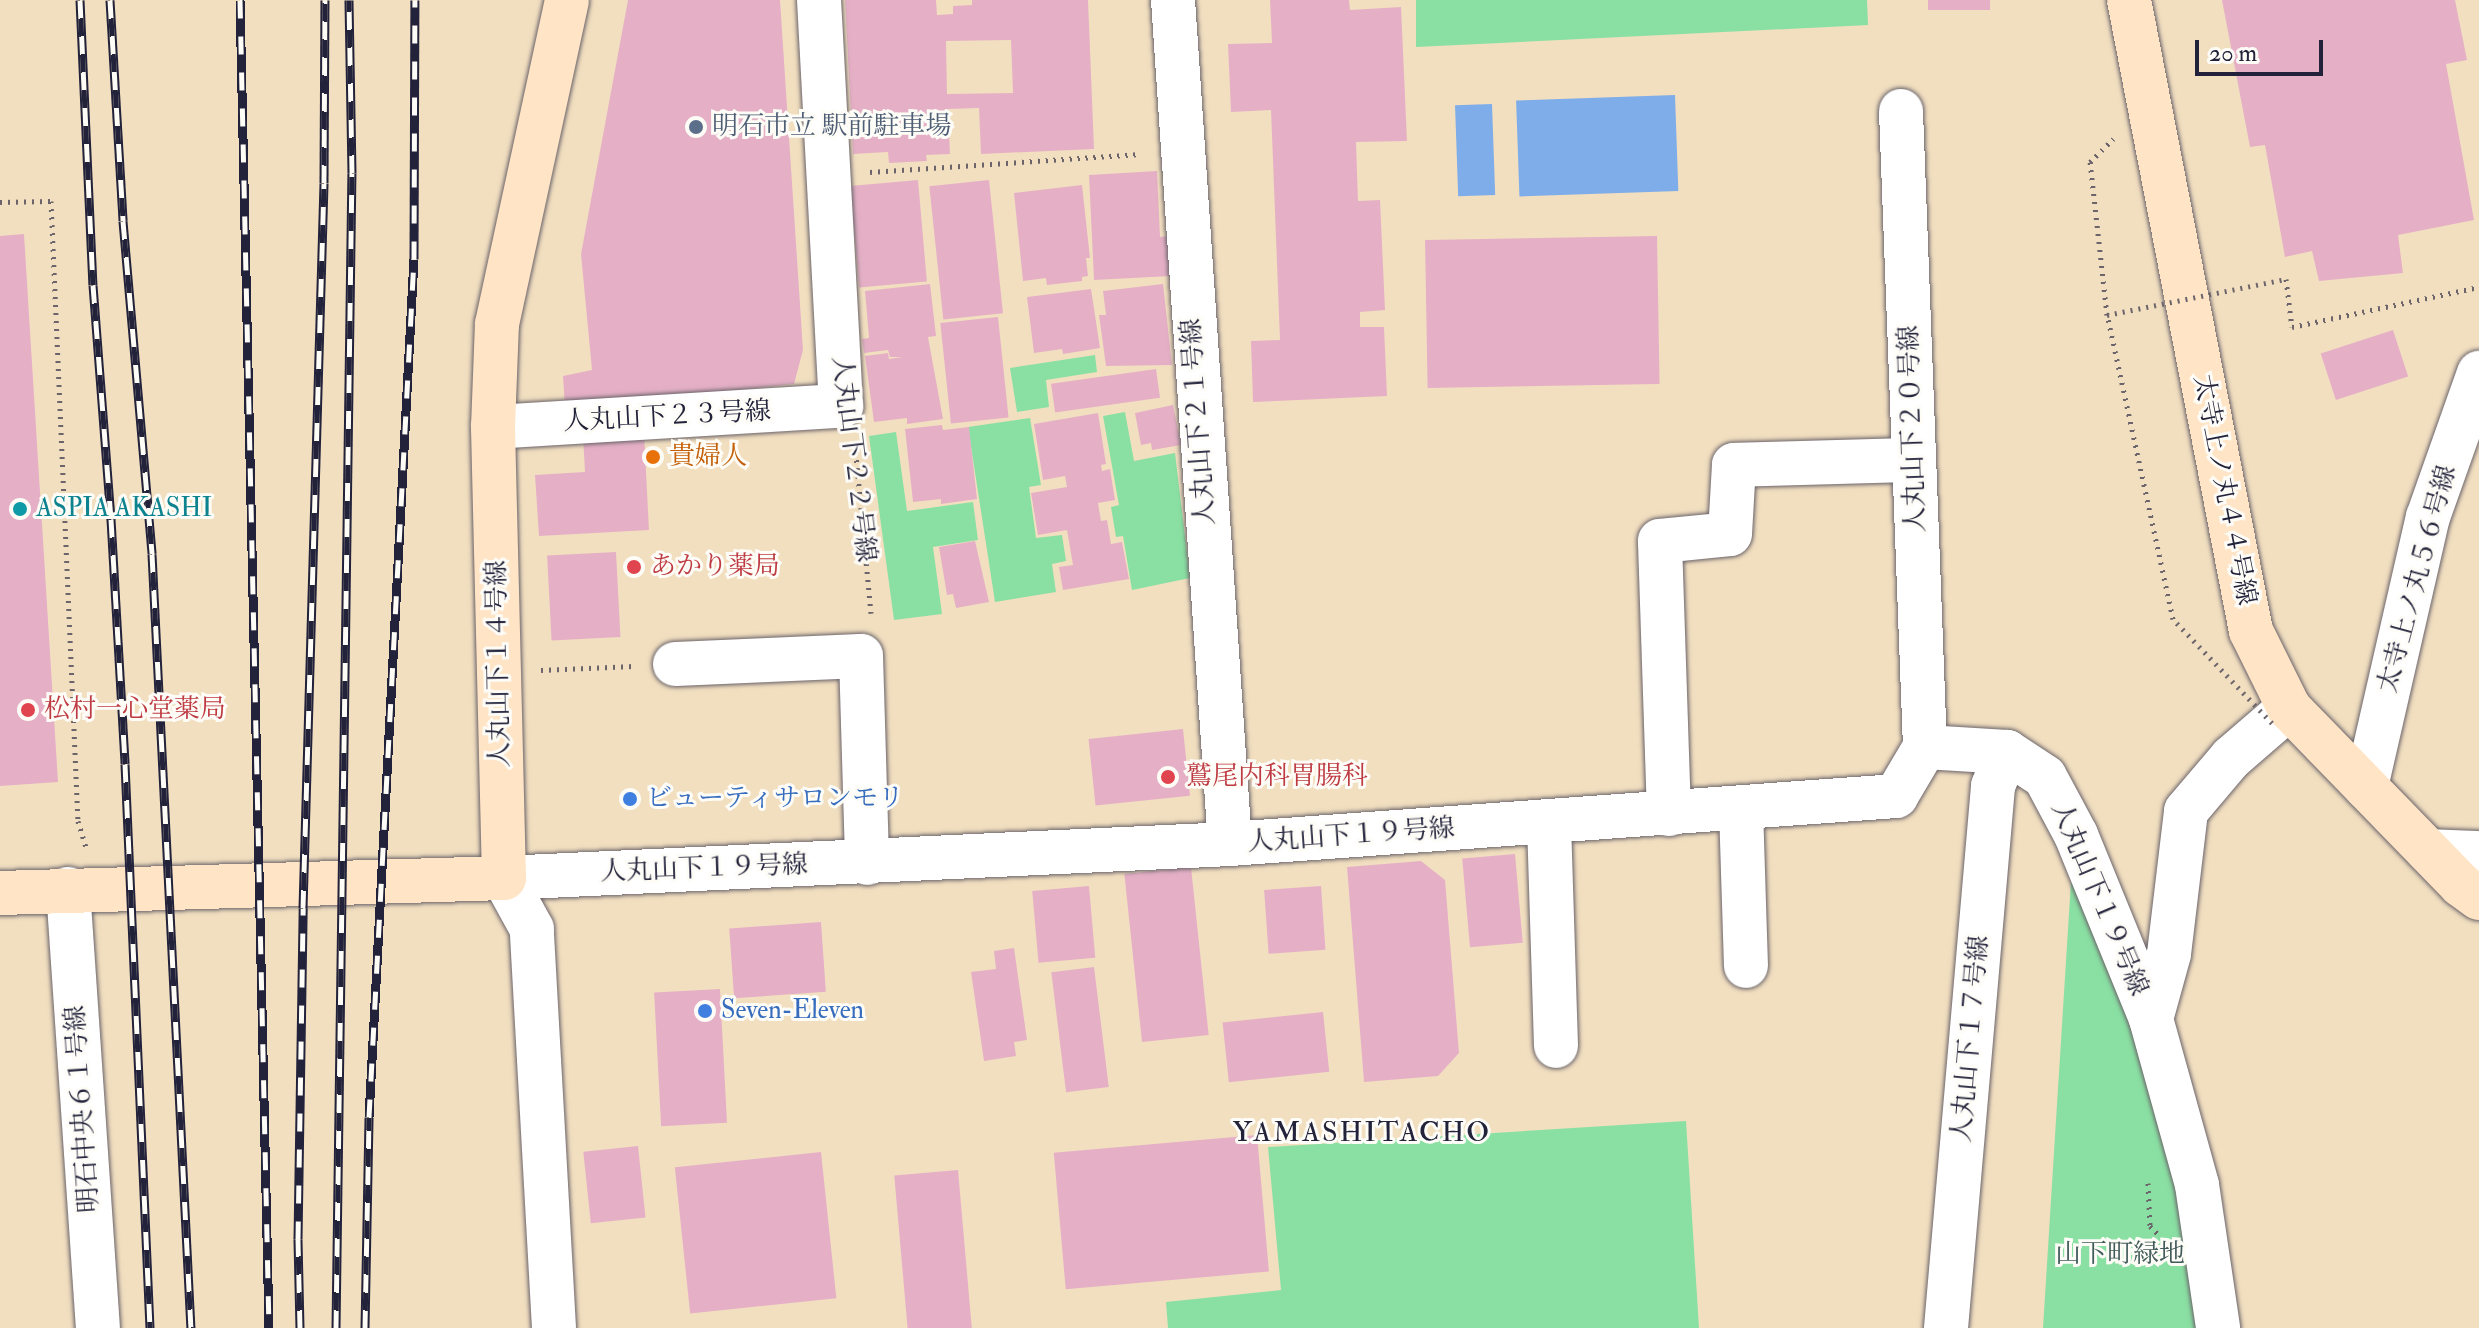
<!DOCTYPE html>
<meta charset="utf-8">
<style>
body{margin:0}
#map{position:relative;width:2479px;height:1328px;overflow:hidden;background:#f2dfc0;font-family:"IM FELL Double Pica","Noto Serif JP",serif}
div>[style]{position:absolute}
.green>*{inset:0;background:#8ae0a3}
.water>*{inset:0;background:#7fade9;transform-origin:0 0}
.building>*{inset:0;background:#e5b0c6;transform-origin:0 0}
.path>*{height:5px;margin-top:-2.5px;transform-origin:0;background:repeating-linear-gradient(90deg,#6b646a 0 2px,transparent 0 8px)}
.roads{filter:drop-shadow(0 0 2px #6b646a) drop-shadow(0 0 2px #6b646a)}
.street>*{height:44px;margin:-22px;padding:0 22px;transform-origin:22px;border-radius:22px;background:#fff}
.secondary>*{height:44px;margin:-22px;padding:0 22px;transform-origin:22px;border-radius:22px;background:#ffe4c6}
.rail>*{height:9px;margin-top:-4.5px;transform-origin:0;background:repeating-linear-gradient(90deg,#fdfcf7 0 18px,#22223b 0 36px);box-sizing:border-box;border-block:2px solid #22223b}
.path-bridge>*{height:5px;margin-top:-2.5px;transform-origin:0;background:repeating-linear-gradient(90deg,#6b646a 0 2px,transparent 0 8px)}
.dots>*{width:22px;height:22px;translate:-50% -50%;box-sizing:border-box;border:4px solid #fdfcf7;border-radius:50%}
span{translate:-50% -50%;white-space:nowrap;text-align:center;line-height:1.15;-webkit-text-stroke:6px #fdfcf7;paint-order:stroke}
.service-label{font-size:26px;color:#4e5e75}
.left{translate:0 -50%;text-align:left}
.street-label{font-size:26px;color:#22223b}
.food-label{font-size:26px;color:#c56008}
.culture-label{font-size:26px;color:#0d838f}
.health-label{font-size:26px;color:#be3a42}
.shop-label{font-size:26px;color:#366cbe}
.park-label{font-size:26px;color:#415b5a}
.neighbourhood-label{font-size:28px;color:#22223b;letter-spacing:2px}
.scale{position:absolute;left:2195px;top:40px;width:128px;height:36px;box-sizing:border-box;border:4px solid #22223b;border-top:0;padding-left:10px;font-size:24px;line-height:28px;white-space:nowrap;color:#22223b;-webkit-text-stroke:6px #fdfcf7;paint-order:stroke}
</style>
<div id="map">
<div class="green">
<div style="clip-path:polygon(1416px 0,1867px 0,1868px 25px,1416px 47px)"></div>
<div style="clip-path:polygon(1095px 355px,1097px 372px,1046px 380px,1049px 407px,1017px 412px,1010px 368px)"></div>
<div style="clip-path:polygon(1125px 412px,1134px 461px,1175px 453px,1190px 578px,1132px 590px,1123px 536px,1116px 537px,1111px 507px,1119px 505px,1103px 416px)"></div>
<div style="clip-path:polygon(1030px 418px,1041px 485px,1029px 487px,1036px 538px,1062px 535px,1066px 561px,1052px 564px,1056px 592px,995px 602px,968px 427px)"></div>
<div style="clip-path:polygon(896px 432px,907px 511px,973px 502px,978px 540px,933px 547px,942px 614px,894px 620px,869px 436px)"></div>
<div style="clip-path:polygon(2071px 881px,2126px 993px,2176px 1175px,2205px 1328px,2043px 1328px)"></div>
<div style="clip-path:polygon(1686px 1121px,1699px 1328px,1168px 1328px,1166px 1302px,1281px 1290px,1268px 1147px)"></div>
</div>
<div class="water">
<div style="left:1675px;top:95px;width:96px;height:159px;rotate:88deg"></div>
<div style="left:1492px;top:104px;width:91px;height:37px;rotate:88deg"></div>
</div>
<div class="building">
<div style="clip-path:polygon(628px 0,780px 0,803px 350px,794px 384px,565px 408px,563px 376px,592px 370px,581px 254px)"></div>
<div style="clip-path:polygon(evenodd,845px 0,936px 0,937px 15px,953px 14px,953px 6px,972px 5px,972px 0,1088px 0,1094px 149px,981px 154px,979px 108px,948px 109px,950px 154px,926px 155px,927px 161px,889px 163px,888px 152px,853px 154px,845px 0,1011px 40px,1013px 93px,947px 94px,946px 41px,1011px 40px)"></div>
<div style="clip-path:polygon(1270px 0,1349px 0,1350px 10px,1401px 7px,1407px 141px,1356px 142px,1358px 201px,1380px 200px,1385px 310px,1360px 312px,1360px 327px,1384px 327px,1387px 396px,1253px 402px,1251px 341px,1280px 340px,1271px 110px,1231px 112px,1228px 44px,1272px 43px)"></div>
<div style="left:1928px;top:0;width:62px;height:10px"></div>
<div style="clip-path:polygon(2222px 0,2455px 0,2467px 60px,2446px 64px,2474px 220px,2398px 235px,2403px 273px,2319px 281px,2312px 251px,2285px 257px,2265px 145px,2250px 147px)"></div>
<div style="clip-path:polygon(1157px 171px,1160px 237px,1168px 236px,1171px 276px,1094px 280px,1089px 175px)"></div>
<div style="left:918px;top:180px;width:102px;height:68px;rotate:85deg"></div>
<div style="left:989px;top:180px;width:134px;height:60px;rotate:84deg"></div>
<div style="clip-path:polygon(1082px 185px,1090px 258px,1086px 258px,1088px 276px,1082px 277px,1082px 281px,1047px 285px,1046px 278px,1023px 281px,1014px 193px)"></div>
<div style="clip-path:polygon(24px 234px,58px 782px,0 786px,0 236px)"></div>
<div style="left:1657px;top:236px;width:148px;height:232px;rotate:89deg"></div>
<div style="clip-path:polygon(930px 284px,936px 336px,928px 337px,943px 419px,907px 424px,907px 418px,874px 422px,865px 356px,888px 353px,889px 359px,902px 357px,890px 357px,888px 350px,864px 353px,862px 339px,869px 338px,865px 291px)"></div>
<div style="clip-path:polygon(1163px 284px,1172px 365px,1106px 366px,1099px 315px,1106px 315px,1103px 291px)"></div>
<div style="clip-path:polygon(1091px 289px,1100px 348px,1063px 354px,1062px 349px,1034px 353px,1027px 297px)"></div>
<div style="left:998px;top:317px;width:101px;height:58px;rotate:84deg"></div>
<div style="left:2393px;top:330px;width:49px;height:76px;rotate:72deg"></div>
<div style="left:1156px;top:369px;width:29px;height:106px;rotate:82deg"></div>
<div style="clip-path:polygon(1173px 405px,1181px 445px,1152px 450px,1151px 443px,1141px 445px,1135px 413px)"></div>
<div style="clip-path:polygon(1098px 413px,1106px 464px,1101px 465px,1102px 471px,1110px 469px,1115px 500px,1098px 503px,1101px 521px,1107px 520px,1111px 544px,1122px 542px,1129px 579px,1063px 590px,1059px 567px,1073px 565px,1067px 530px,1038px 535px,1031px 493px,1067px 487px,1065px 476px,1043px 480px,1034px 424px)"></div>
<div style="clip-path:polygon(942px 425px,943px 430px,969px 427px,977px 499px,941px 504px,941px 499px,913px 502px,905px 429px)"></div>
<div style="clip-path:polygon(644px 433px,649px 530px,539px 536px,535px 475px,585px 472px,583px 436px)"></div>
<div style="clip-path:polygon(975px 541px,989px 602px,956px 608px,953px 594px,947px 595px,939px 547px)"></div>
<div style="left:616px;top:552px;width:85px;height:69px;rotate:87deg"></div>
<div style="left:1183px;top:729px;width:67px;height:95px;rotate:84deg"></div>
<div style="left:1515px;top:854px;width:89px;height:53px;rotate:85deg"></div>
<div style="clip-path:polygon(1421px 861px,1445px 880px,1459px 1053px,1438px 1076px,1364px 1082px,1347px 867px)"></div>
<div style="left:1191px;top:867px;width:169px;height:67px;rotate:84deg"></div>
<div style="left:1089px;top:886px;width:72px;height:57px;rotate:85deg"></div>
<div style="left:1321px;top:886px;width:64px;height:57px;rotate:86deg"></div>
<div style="left:821px;top:922px;width:70px;height:92px;rotate:86deg"></div>
<div style="clip-path:polygon(1014px 948px,1027px 1040px,1014px 1042px,1016px 1056px,984px 1061px,971px 972px,996px 969px,994px 951px)"></div>
<div style="left:1094px;top:967px;width:121px;height:43px;rotate:83deg"></div>
<div style="left:720px;top:989px;width:134px;height:66px;rotate:87deg"></div>
<div style="left:1323px;top:1012px;width:60px;height:101px;rotate:84deg"></div>
<div style="left:1257px;top:1135px;width:137px;height:204px;rotate:85deg"></div>
<div style="left:638px;top:1146px;width:72px;height:55px;rotate:84deg"></div>
<div style="left:821px;top:1152px;width:147px;height:147px;rotate:84deg"></div>
<div style="left:958px;top:1170px;width:159px;height:64px;rotate:85deg"></div>
</div>
<div class="path">
<div style="left:870px;top:172px;width:271px;rotate:-3.8deg"></div>
<div style="left:0;top:202px;width:51px;rotate:-1.1deg"></div>
<div style="left:51px;top:201px;width:621px;rotate:87.51deg"></div>
<div style="left:78px;top:821px;width:27px;rotate:73deg"></div>
<div style="left:2286px;top:279px;width:48px;rotate:82.9deg"></div>
<div style="left:2292px;top:327px;width:191px;rotate:-12.1deg"></div>
<div style="left:2107px;top:315px;width:154px;rotate:-96.3deg"></div>
<div style="left:2090px;top:162px;width:33px;rotate:-45deg"></div>
<div style="left:855px;top:444px;width:170px;rotate:84.6deg"></div>
<div style="left:541px;top:670px;width:93px;rotate:-2.5deg"></div>
<div style="left:2148px;top:1183px;width:43px;rotate:87.3deg"></div>
<div style="left:2150px;top:1226px;width:14px;rotate:45deg"></div>
</div>
<div class="roads">
<div class="street">
<div style="left:1173px;top:0;width:846px;rotate:86.14deg"></div>
<div style="left:1901px;top:111px;width:636px;rotate:87.84deg"></div>
<div style="left:493px;top:427px;width:349px;rotate:-3.5deg"></div>
<div style="left:841px;top:406px;width:407px;rotate:-93.1deg"></div>
<div style="left:675px;top:664px;width:186px;rotate:-2.5deg"></div>
<div style="left:861px;top:656px;width:207px;rotate:88.3deg"></div>
<div style="left:2366px;top:787px;width:277px;rotate:-77.1deg"></div>
<div style="left:2428px;top:517px;width:153px;rotate:-70.5deg"></div>
<div style="left:1741px;top:808px;width:158px;rotate:88.2deg"></div>
<div style="left:1669px;top:814px;width:273px;rotate:-91.9deg"></div>
<div style="left:1660px;top:541px;width:70px;rotate:-5.7deg"></div>
<div style="left:1730px;top:534px;width:69px;rotate:-86.7deg"></div>
<div style="left:1734px;top:465px;width:180px;rotate:-1.6deg"></div>
<div style="left:1549px;top:823px;width:223px;rotate:88.2deg"></div>
<div style="left:2429px;top:851px;width:50px;rotate:2.3deg"></div>
<div style="left:68px;top:889px;width:440px;rotate:86.1deg"></div>
<div style="left:2151px;top:1019px;width:172px;rotate:74.5deg"></div>
<div style="left:2197px;top:1185px;width:145px;rotate:81.6deg"></div>
<div style="left:554px;top:1328px;width:400px;rotate:-93.2deg"></div>
<div style="left:532px;top:929px;width:58px;rotate:-118.8deg"></div>
<div style="left:504px;top:878px;width:727px;rotate:-2.68deg"></div>
<div style="left:1230px;top:844px;width:668px;rotate:-4.12deg"></div>
<div style="left:1896px;top:796px;width:57px;rotate:-59.4deg"></div>
<div style="left:1925px;top:747px;width:82px;rotate:3.5deg"></div>
<div style="left:2007px;top:752px;width:45px;rotate:33.3deg"></div>
<div style="left:2045px;top:777px;width:66px;rotate:61.9deg"></div>
<div style="left:2076px;top:835px;width:199px;rotate:67.8deg"></div>
<div style="left:2151px;top:1019px;width:67px;rotate:-74.5deg"></div>
<div style="left:2169px;top:954px;width:144px;rotate:-83.2deg"></div>
<div style="left:2186px;top:811px;width:70px;rotate:-49.7deg"></div>
<div style="left:2231px;top:758px;width:77px;rotate:-40.8deg"></div>
<div style="left:1946px;top:1328px;width:544px;rotate:-85.04deg"></div>
<div style="left:1993px;top:786px;width:37px;rotate:-68deg"></div>
</div>
<div class="secondary">
<div style="left:2129px;top:0;width:643px;rotate:79.06deg"></div>
<div style="left:2251px;top:631px;width:86px;rotate:63.7deg"></div>
<div style="left:2289px;top:708px;width:247px;rotate:45.8deg"></div>
<div style="left:2461px;top:885px;width:22px;rotate:36deg"></div>
<div style="left:0;top:893px;width:504px;rotate:-1.7deg"></div>
<div style="left:504px;top:878px;width:451px;rotate:-91.4deg"></div>
<div style="left:493px;top:427px;width:103px;rotate:-87.8deg"></div>
<div style="left:497px;top:324px;width:331px;rotate:-77.8deg"></div>
</div>
</div>
<div class="rail">
<div style="left:80px;top:0;width:285px;rotate:87.4deg"></div>
<div style="left:93px;top:285px;width:235px;rotate:85.6deg"></div>
<div style="left:111px;top:519px;width:245px;rotate:86.7deg"></div>
<div style="left:125px;top:764px;width:565px;rotate:87.46deg"></div>
<div style="left:110px;top:0;width:221px;rotate:86.6deg"></div>
<div style="left:123px;top:221px;width:334px;rotate:85deg"></div>
<div style="left:152px;top:554px;width:775px;rotate:87.12deg"></div>
<div style="left:240px;top:0;width:1328px;rotate:88.75deg"></div>
<div style="left:300px;top:1328px;width:89px;rotate:-91.3deg"></div>
<div style="left:298px;top:1239px;width:331px;rotate:-89.1deg"></div>
<div style="left:303px;top:908px;width:725px;rotate:-88.34deg"></div>
<div style="left:324px;top:183px;width:183px;rotate:-89.7deg"></div>
<div style="left:336px;top:1328px;width:1155px;rotate:-89.21deg"></div>
<div style="left:352px;top:173px;width:173px;rotate:-91deg"></div>
<div style="left:365px;top:1328px;width:211px;rotate:-88.9deg"></div>
<div style="left:369px;top:1117px;width:859px;rotate:-87deg"></div>
<div style="left:414px;top:259px;width:259px;rotate:-89.8deg"></div>
</div>
<div class="path-bridge">
<div style="left:2272px;top:723px;width:144px;rotate:-133.6deg"></div>
<div style="left:2173px;top:619px;width:311px;rotate:-102.2deg"></div>
<div style="left:2107px;top:315px;width:183px;rotate:-11.4deg"></div>
</div>
<div class="dots">
<div style="left:696px;top:127px;background:#5c6f8a"></div>
<div style="left:653px;top:457px;background:#e8710a"></div>
<div style="left:20px;top:509px;background:#0f9aa8"></div>
<div style="left:634px;top:567px;background:#e0444e"></div>
<div style="left:28px;top:710px;background:#e0444e"></div>
<div style="left:1168px;top:777px;background:#e0444e"></div>
<div style="left:630px;top:799px;background:#3f7fe0"></div>
<div style="left:705px;top:1011px;background:#3f7fe0"></div>
</div>
<div class="service-label">
<span class="left" style="left:712px;top:127px">明石市立 駅前駐車場</span>
</div>
<div class="street-label">
<span style="left:667px;top:417px;rotate:-3deg">人丸山下２３号線</span>
<span style="left:1199px;top:422px;rotate:-94deg">人丸山下２１号線</span>
<span style="left:1913px;top:429px;rotate:-92deg">人丸山下２０号線</span>
<span style="left:853px;top:459px;rotate:83deg">人丸山下２２号線</span>
<span style="left:2224px;top:490px;rotate:79deg">太寺上ノ丸４４号線</span>
<span style="left:2418px;top:579px;rotate:-75deg">太寺上ノ丸５６号線</span>
<span style="left:499px;top:664px;rotate:-91deg">人丸山下１４号線</span>
<span style="left:1351px;top:836px;rotate:-4deg">人丸山下１９号線</span>
<span style="left:704px;top:869px;rotate:-2deg">人丸山下１９号線</span>
<span style="left:2099px;top:899px;rotate:67deg">人丸山下１９号線</span>
<span style="left:1971px;top:1039px;rotate:-85deg">人丸山下１７号線</span>
<span style="left:83px;top:1109px;rotate:-94deg">明石中央６１号線</span>
</div>
<div class="food-label">
<span class="left" style="left:669px;top:457px">貴婦人</span>
</div>
<div class="culture-label">
<span class="left" style="left:36px;top:509px">ASPIA AKASHI</span>
</div>
<div class="health-label">
<span class="left" style="left:650px;top:567px">あかり薬局</span>
<span class="left" style="left:44px;top:710px">松村一心堂薬局</span>
<span class="left" style="left:1186px;top:777px">鷲尾内科胃腸科</span>
</div>
<div class="shop-label">
<span class="left" style="left:646px;top:799px">ビューティサロンモリ</span>
<span class="left" style="left:721px;top:1011px">Seven-Eleven</span>
</div>
<div class="park-label">
<span style="left:2120px;top:1255px">山下町緑地</span>
</div>
<div class="neighbourhood-label">
<span style="left:1362px;top:1133px">YAMASHITACHO</span>
</div>
<div class="scale">20 m</div>
</div>
